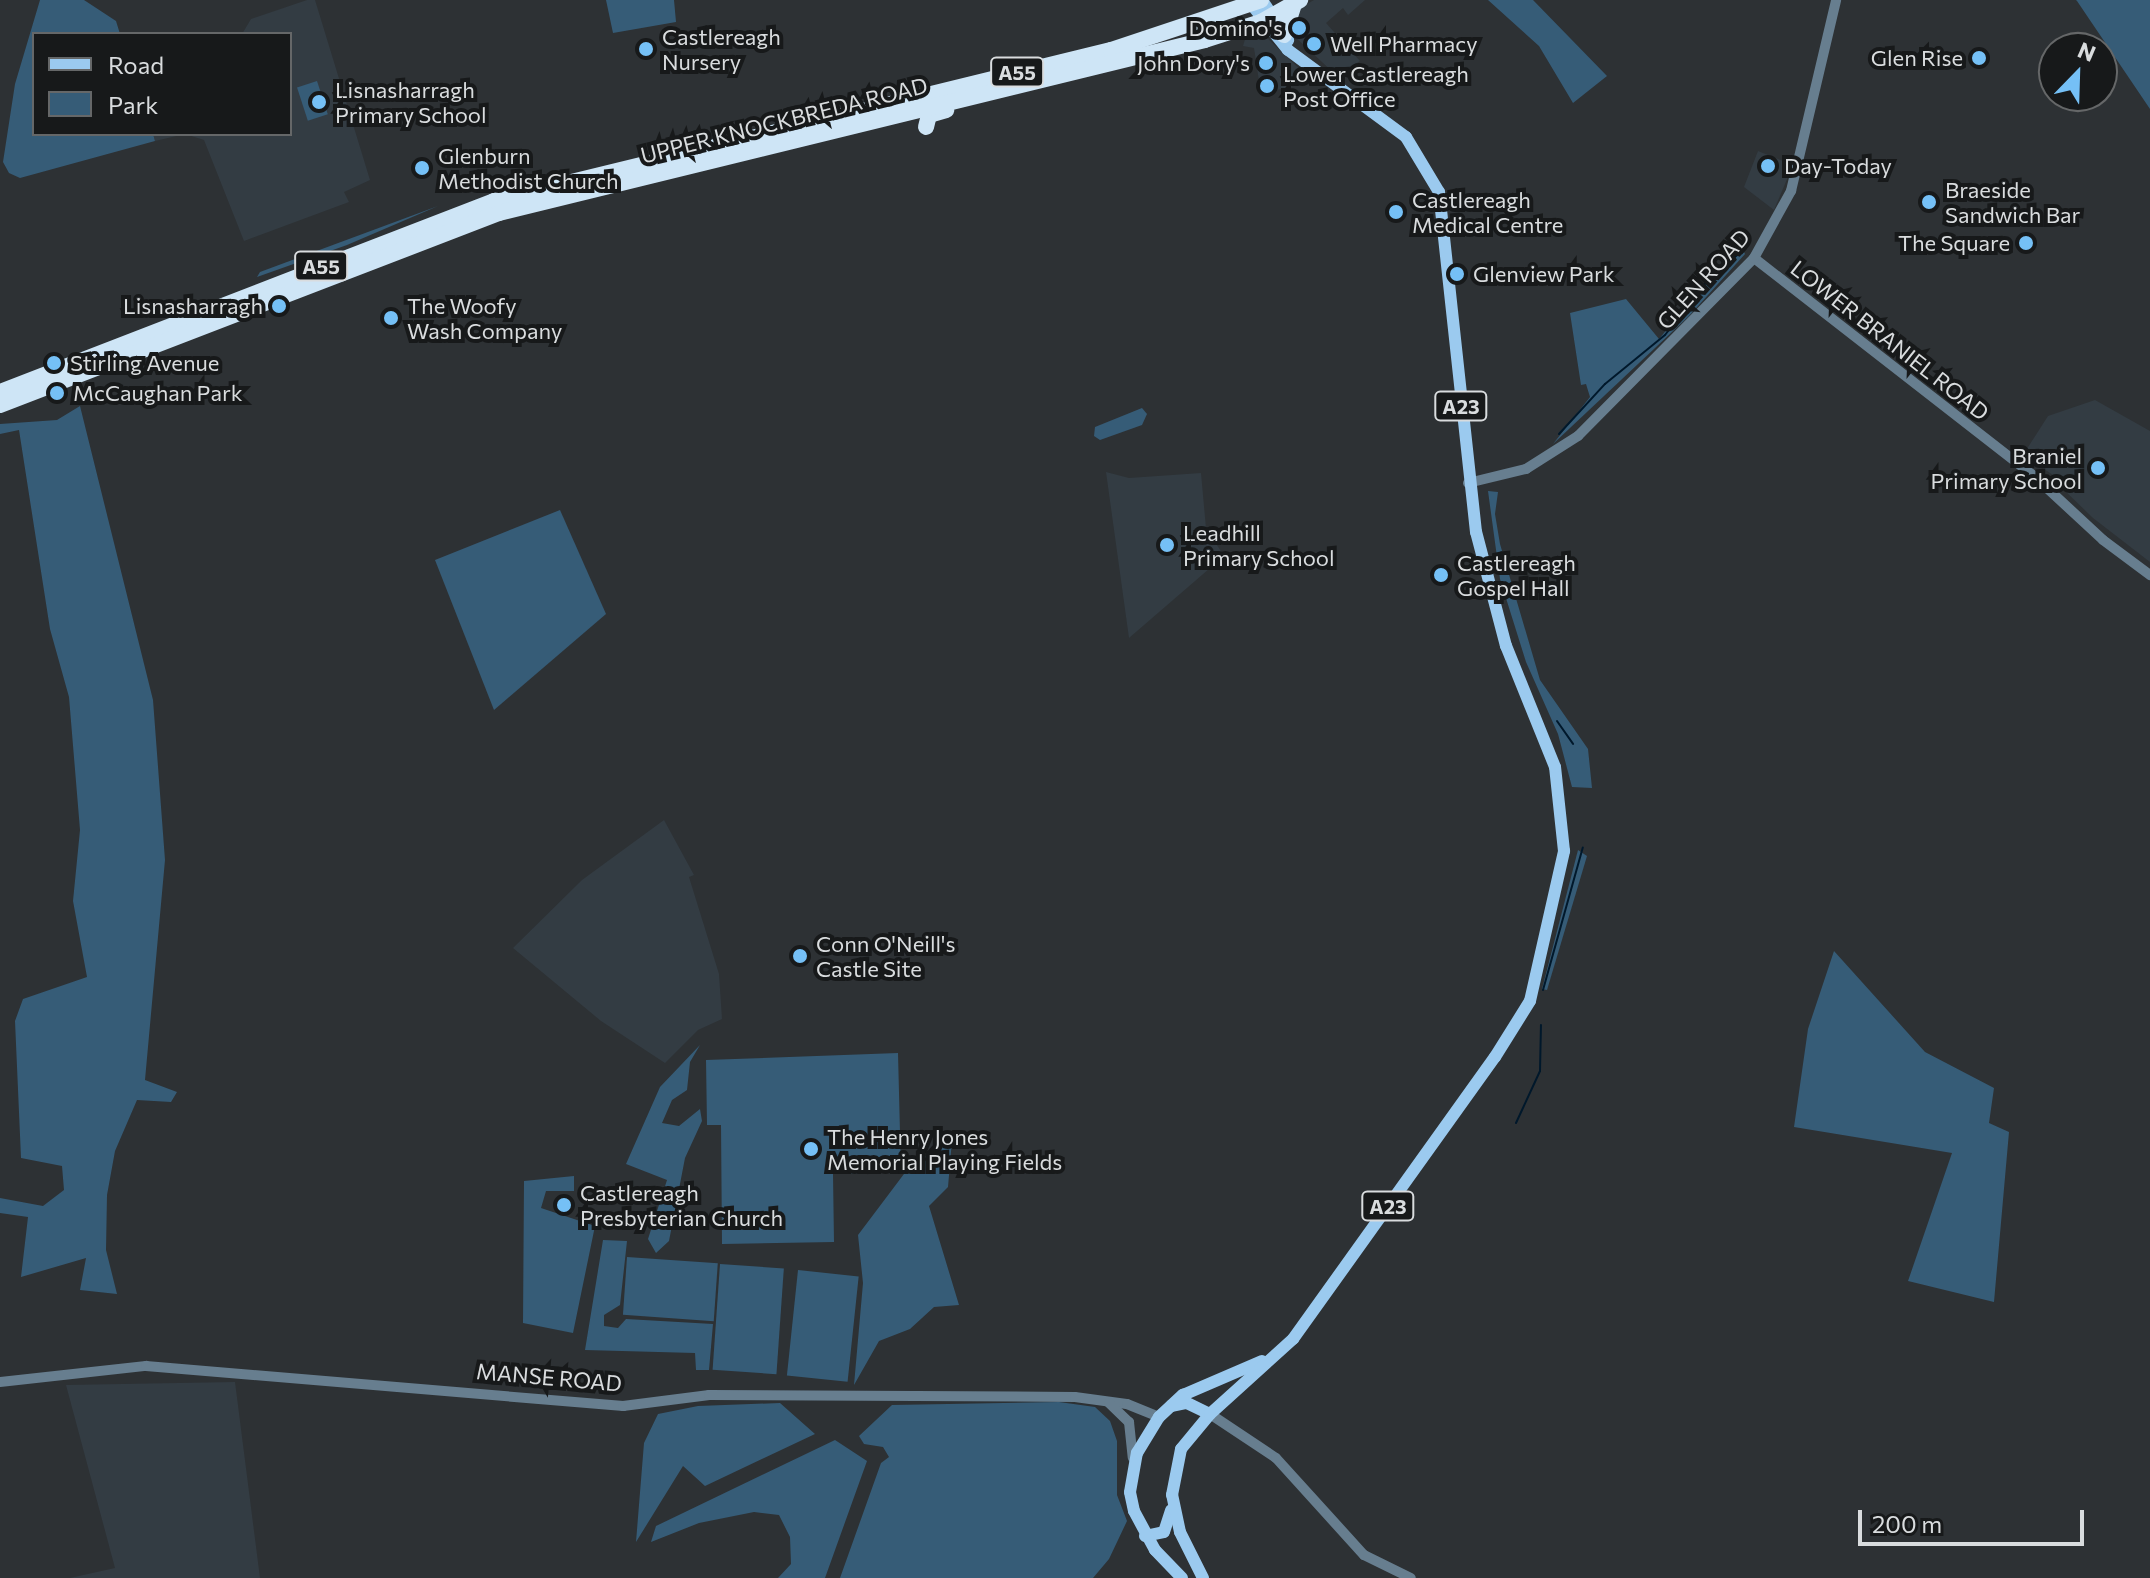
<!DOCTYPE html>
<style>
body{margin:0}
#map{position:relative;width:2150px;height:1578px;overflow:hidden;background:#2d3134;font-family:Commissioner,sans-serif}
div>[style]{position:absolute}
.built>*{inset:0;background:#333c43}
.green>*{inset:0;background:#365c77;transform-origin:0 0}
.stream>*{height:2px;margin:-1px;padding:0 1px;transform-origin:1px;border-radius:1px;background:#00182b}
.minor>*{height:10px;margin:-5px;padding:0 5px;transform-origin:5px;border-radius:5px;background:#677e8f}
.major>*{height:12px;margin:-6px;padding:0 6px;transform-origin:6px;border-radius:6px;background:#9bcaef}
.highway>*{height:16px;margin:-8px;padding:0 8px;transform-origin:8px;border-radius:8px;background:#cee5f6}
.dots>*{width:22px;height:22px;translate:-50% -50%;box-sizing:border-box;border:4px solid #17191a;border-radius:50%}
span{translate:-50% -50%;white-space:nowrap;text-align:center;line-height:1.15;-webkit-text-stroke:8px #17191a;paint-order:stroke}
.shield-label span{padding:2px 6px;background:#17191a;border:2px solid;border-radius:6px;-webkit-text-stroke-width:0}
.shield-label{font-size:20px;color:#d9dcde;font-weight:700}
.poi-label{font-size:22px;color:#d9dcde}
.right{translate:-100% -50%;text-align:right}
.left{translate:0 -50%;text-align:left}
.street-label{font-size:22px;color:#d9dcde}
.legend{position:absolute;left:32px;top:32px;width:260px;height:104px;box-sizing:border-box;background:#17191a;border:2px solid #656768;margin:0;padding:10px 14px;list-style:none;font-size:24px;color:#d9dcde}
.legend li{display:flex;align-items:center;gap:16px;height:40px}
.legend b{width:40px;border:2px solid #656768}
.north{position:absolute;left:2038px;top:32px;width:80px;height:80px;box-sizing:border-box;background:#17191a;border:2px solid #656768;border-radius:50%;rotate:23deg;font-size:22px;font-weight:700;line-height:32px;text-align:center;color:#d9dcde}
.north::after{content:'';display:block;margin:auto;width:28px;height:36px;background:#75c0f6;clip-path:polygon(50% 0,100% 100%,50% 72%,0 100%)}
.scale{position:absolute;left:1858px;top:1510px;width:226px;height:36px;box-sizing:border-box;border:4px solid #d9dcde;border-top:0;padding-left:10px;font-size:24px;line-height:28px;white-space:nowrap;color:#d9dcde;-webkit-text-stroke:6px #17191a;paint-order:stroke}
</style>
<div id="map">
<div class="built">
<div style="clip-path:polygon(307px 0,315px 0,370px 180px,344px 192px,349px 202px,244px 241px,204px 140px,185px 134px,155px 141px,153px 134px,290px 134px,290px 34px,242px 34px,251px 19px)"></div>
<div style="clip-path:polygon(1314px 0,1365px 0,1348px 15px,1343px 8px,1326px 23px,1360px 61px,1337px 76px,1293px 35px,1300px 8px)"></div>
<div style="clip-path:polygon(1263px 34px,1310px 79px,1309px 82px,1261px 94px,1254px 48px,1243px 46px,1246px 36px)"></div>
<div style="clip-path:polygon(1758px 151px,1793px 165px,1774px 210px,1744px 187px)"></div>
<div style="clip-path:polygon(2095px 400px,2150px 431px,2150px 562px,2093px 518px,2062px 488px,2062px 481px,2023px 455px,2048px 416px)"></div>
<div style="clip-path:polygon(1106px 472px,1129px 478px,1201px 473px,1206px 528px,1224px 556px,1129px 638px)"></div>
<div style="clip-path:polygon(664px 820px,694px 875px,689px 877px,719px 974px,722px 1019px,698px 1030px,665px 1063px,601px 1021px,513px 948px,582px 880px)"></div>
<div style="clip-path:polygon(235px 1382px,260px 1578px,70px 1578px,115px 1568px,66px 1385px)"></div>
</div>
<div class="green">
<div style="clip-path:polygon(40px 0,84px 0,116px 21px,120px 34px,34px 34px,34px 134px,153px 134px,155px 141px,20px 178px,9px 173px,3px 162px,15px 84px)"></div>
<div style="clip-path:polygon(606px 0,674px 0,676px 22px,613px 33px)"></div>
<div style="clip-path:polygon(1488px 0,1533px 0,1607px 76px,1573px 103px,1539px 46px)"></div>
<div style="clip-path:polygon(2076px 0,2150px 0,2150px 109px,2077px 1px)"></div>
<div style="left:317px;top:81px;width:35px;height:21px;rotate:72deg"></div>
<div style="clip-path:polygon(438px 206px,347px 245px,257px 277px,260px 272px)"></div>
<div style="clip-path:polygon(1743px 250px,1745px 254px,1689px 316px,1553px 444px,1590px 397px,1586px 384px,1581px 385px,1570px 313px,1626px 299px,1659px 339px,1708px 280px)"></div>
<div style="clip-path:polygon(80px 406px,153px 700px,165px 860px,145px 1080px,177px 1092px,171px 1102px,137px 1100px,115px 1151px,107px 1195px,106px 1250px,117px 1294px,80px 1290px,86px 1258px,21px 1277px,28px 1217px,0 1213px,0 1198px,43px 1206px,64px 1190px,62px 1166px,21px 1158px,15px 1021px,23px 999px,87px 977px,73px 901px,80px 830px,69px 697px,50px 629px,19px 430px,0 434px,0 424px,57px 420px)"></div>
<div style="clip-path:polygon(1142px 408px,1147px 414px,1142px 425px,1100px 440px,1094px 436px,1095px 427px)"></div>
<div style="clip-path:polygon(1488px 491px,1498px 492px,1495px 514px,1500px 544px,1540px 680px,1588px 749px,1592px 788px,1572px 787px,1558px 734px,1526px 662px,1500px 579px)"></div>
<div style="clip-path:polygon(560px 510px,606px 614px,494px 710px,435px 560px)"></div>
<div style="clip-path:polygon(1578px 850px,1587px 856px,1547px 990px,1542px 989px)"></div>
<div style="clip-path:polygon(1834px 951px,1925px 1052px,1994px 1088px,1989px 1123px,2009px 1132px,1994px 1302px,1908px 1281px,1952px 1153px,1794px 1127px,1808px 1029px)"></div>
<div style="clip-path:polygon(700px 1045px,690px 1062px,687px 1090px,672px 1100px,662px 1123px,679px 1126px,700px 1109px,702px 1121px,685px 1158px,669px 1241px,656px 1253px,648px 1239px,667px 1180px,626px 1164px,660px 1087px)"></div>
<div style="clip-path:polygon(898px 1053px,901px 1172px,833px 1174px,834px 1242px,722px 1244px,721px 1125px,707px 1125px,706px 1060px)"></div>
<div style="clip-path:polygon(952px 1140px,948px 1187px,929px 1206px,959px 1305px,934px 1307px,910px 1329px,879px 1341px,854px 1385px,863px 1283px,858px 1235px,910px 1166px)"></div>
<div style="clip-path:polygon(574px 1176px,574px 1191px,546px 1191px,541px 1208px,595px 1226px,573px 1333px,523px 1323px,524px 1181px)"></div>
<div style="clip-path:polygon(603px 1240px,627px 1241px,620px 1305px,604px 1315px,604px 1326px,618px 1328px,626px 1319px,713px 1324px,709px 1370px,696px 1370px,695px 1353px,585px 1350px)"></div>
<div style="left:627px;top:1257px;width:91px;height:58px;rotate:4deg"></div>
<div style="left:720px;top:1264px;width:64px;height:106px;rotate:4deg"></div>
<div style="left:798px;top:1270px;width:61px;height:106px;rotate:6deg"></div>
<div style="clip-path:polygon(1059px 1402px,1095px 1407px,1110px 1421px,1117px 1441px,1117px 1495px,1127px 1521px,1109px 1559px,1093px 1578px,840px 1578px,881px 1463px,889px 1457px,883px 1447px,864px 1444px,859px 1436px,892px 1405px)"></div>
<div style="clip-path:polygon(780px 1403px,815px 1434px,705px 1486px,683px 1466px,636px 1542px,644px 1443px,658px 1414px,698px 1406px)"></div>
<div style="clip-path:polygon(835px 1440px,867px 1461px,825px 1578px,778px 1578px,791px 1564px,790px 1537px,779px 1515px,754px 1512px,699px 1523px,651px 1542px,656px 1526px)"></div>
</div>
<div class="stream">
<div style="left:1559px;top:434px;width:68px;rotate:-47.4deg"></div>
<div style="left:1605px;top:384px;width:77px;rotate:-39.2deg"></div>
<div style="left:1665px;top:335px;width:70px;rotate:-52deg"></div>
<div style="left:1708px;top:280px;width:46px;rotate:-40.6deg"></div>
<div style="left:1557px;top:721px;width:28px;rotate:55deg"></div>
<div style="left:1543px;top:990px;width:148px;rotate:-74.4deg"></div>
<div style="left:1516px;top:1123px;width:57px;rotate:-65.2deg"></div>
<div style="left:1540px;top:1071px;width:46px;rotate:-88.8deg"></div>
</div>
<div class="minor">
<div style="left:1754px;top:258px;width:355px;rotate:37.9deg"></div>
<div style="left:2034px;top:476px;width:94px;rotate:42.8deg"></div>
<div style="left:2103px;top:540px;width:59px;rotate:36.7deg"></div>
<div style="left:1468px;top:483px;width:60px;rotate:-13.6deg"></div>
<div style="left:1526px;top:469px;width:62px;rotate:-32.4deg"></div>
<div style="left:1578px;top:436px;width:250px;rotate:-45.3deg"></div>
<div style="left:1754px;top:258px;width:77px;rotate:-61.1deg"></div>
<div style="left:1791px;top:191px;width:196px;rotate:-76.7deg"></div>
<div style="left:0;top:1382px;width:147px;rotate:-6.3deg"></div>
<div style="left:146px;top:1366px;width:479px;rotate:4.8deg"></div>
<div style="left:623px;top:1406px;width:87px;rotate:-7.3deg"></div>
<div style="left:709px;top:1395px;width:366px;rotate:0.3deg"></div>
<div style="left:1075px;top:1397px;width:52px;rotate:7.7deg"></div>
<div style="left:1127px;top:1404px;width:35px;rotate:22deg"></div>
<div style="left:1109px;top:1403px;width:28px;rotate:44deg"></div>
<div style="left:1129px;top:1422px;width:36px;rotate:84deg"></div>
<div style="left:1210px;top:1414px;width:79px;rotate:33.7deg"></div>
<div style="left:1276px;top:1458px;width:131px;rotate:47.8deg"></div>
<div style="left:1364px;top:1555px;width:52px;rotate:26.1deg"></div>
</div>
<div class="major">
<div style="left:1262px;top:0;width:48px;rotate:57deg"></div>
<div style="left:1171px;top:1406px;width:16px;rotate:-11deg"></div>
<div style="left:1187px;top:1403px;width:25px;rotate:26deg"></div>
<div style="left:1145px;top:1536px;width:19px;rotate:-12deg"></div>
<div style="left:1164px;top:1532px;width:23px;rotate:-72deg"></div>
<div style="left:1182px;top:1578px;width:39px;rotate:-134deg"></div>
<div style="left:1155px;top:1550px;width:44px;rotate:-118.3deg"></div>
<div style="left:1134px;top:1511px;width:19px;rotate:-102deg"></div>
<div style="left:1130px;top:1492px;width:40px;rotate:-80deg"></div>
<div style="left:1137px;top:1453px;width:42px;rotate:-58.6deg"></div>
<div style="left:1159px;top:1417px;width:33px;rotate:-43deg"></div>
<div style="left:1183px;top:1395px;width:86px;rotate:-23.3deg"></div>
<div style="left:1203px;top:1578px;width:51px;rotate:-116.6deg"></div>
<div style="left:1180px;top:1532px;width:38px;rotate:-102deg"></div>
<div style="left:1172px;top:1495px;width:47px;rotate:-78.9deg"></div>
<div style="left:1181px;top:1449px;width:45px;rotate:-50.4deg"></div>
<div style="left:1210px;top:1414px;width:112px;rotate:-42.1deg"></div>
<div style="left:1293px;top:1339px;width:347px;rotate:-54.4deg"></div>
<div style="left:1495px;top:1057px;width:66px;rotate:-58deg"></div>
<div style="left:1530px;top:1001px;width:154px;rotate:-77.2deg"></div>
<div style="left:1564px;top:851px;width:84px;rotate:-96.1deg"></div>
<div style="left:1555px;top:767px;width:131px;rotate:-112deg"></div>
<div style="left:1506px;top:646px;width:118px;rotate:-104.7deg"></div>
<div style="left:1476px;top:532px;width:342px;rotate:-96.2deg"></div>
<div style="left:1439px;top:192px;width:64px;rotate:-121deg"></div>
<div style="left:1406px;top:137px;width:147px;rotate:-143.6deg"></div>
<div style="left:1288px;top:50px;width:64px;rotate:-128.7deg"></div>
</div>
<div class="highway">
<div style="left:1284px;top:35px;width:33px;rotate:-72deg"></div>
<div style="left:926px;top:127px;width:12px;rotate:-76deg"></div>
<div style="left:929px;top:115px;width:18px;rotate:-16deg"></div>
<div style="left:0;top:392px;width:530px;rotate:-21.14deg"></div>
<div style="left:494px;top:201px;width:635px;rotate:-13.75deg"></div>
<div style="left:1111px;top:50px;width:158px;rotate:-18.4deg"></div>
<div style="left:0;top:405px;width:535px;rotate:-21.05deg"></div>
<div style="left:499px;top:213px;width:727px;rotate:-13.77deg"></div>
<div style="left:1205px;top:40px;width:59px;rotate:-17.8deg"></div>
<div style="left:1261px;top:22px;width:45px;rotate:-29.4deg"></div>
</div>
<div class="dots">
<div style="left:1299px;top:28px;background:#75c0f6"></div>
<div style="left:1314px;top:44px;background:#75c0f6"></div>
<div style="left:646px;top:49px;background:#75c0f6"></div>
<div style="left:1979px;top:58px;background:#75c0f6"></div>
<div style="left:1266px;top:63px;background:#75c0f6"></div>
<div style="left:1267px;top:86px;background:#75c0f6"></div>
<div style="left:319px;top:102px;background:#75c0f6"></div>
<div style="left:1768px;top:166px;background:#75c0f6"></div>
<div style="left:422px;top:168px;background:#75c0f6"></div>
<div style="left:1929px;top:202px;background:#75c0f6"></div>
<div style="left:1396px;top:212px;background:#75c0f6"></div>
<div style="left:2026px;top:243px;background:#75c0f6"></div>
<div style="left:1457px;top:274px;background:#75c0f6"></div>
<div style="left:279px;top:306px;background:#75c0f6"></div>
<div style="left:391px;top:318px;background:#75c0f6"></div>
<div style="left:54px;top:363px;background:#75c0f6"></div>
<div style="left:57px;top:393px;background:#75c0f6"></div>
<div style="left:2098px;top:468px;background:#75c0f6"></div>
<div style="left:1167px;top:545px;background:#75c0f6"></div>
<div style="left:1441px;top:575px;background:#75c0f6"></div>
<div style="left:800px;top:956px;background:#75c0f6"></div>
<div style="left:811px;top:1149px;background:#75c0f6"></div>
<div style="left:564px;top:1205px;background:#75c0f6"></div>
</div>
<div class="shield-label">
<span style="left:1017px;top:72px">A55</span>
<span style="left:321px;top:266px">A55</span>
<span style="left:1461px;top:406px">A23</span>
<span style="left:1388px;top:1206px">A23</span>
</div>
<div class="poi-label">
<span class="right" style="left:1283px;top:28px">Domino's</span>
<span class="left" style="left:662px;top:49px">Castlereagh<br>Nursery</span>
<span class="left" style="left:1330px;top:44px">Well Pharmacy</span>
<span class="right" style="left:1963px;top:58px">Glen Rise</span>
<span class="right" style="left:1250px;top:63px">John Dory's</span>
<span class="left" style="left:1283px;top:86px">Lower Castlereagh<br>Post Office</span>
<span class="left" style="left:335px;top:102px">Lisnasharragh<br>Primary School</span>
<span class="left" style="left:438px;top:168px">Glenburn<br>Methodist Church</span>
<span class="left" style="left:1784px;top:166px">Day-Today</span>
<span class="left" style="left:1945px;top:202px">Braeside<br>Sandwich Bar</span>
<span class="left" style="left:1412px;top:212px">Castlereagh<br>Medical Centre</span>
<span class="right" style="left:2010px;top:243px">The Square</span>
<span class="left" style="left:1473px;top:274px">Glenview Park</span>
<span class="left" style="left:407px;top:318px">The Woofy<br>Wash Company</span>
<span class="right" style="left:263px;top:306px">Lisnasharragh</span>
<span class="left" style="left:70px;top:363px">Stirling Avenue</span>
<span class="left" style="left:73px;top:393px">McCaughan Park</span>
<span class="right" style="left:2082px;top:468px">Braniel<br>Primary School</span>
<span class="left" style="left:1183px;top:545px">Leadhill<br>Primary School</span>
<span class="left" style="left:1457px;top:575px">Castlereagh<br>Gospel Hall</span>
<span class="left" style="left:816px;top:956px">Conn O'Neill's<br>Castle Site</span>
<span class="left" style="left:827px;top:1149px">The Henry Jones<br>Memorial Playing Fields</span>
<span class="left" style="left:580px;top:1205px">Castlereagh<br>Presbyterian Church</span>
</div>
<div class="street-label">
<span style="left:784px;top:120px;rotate:-14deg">UPPER KNOCKBREDA ROAD</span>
<span style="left:1703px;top:279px;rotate:-48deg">GLEN ROAD</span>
<span style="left:1890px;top:340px;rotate:38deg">LOWER BRANIEL ROAD</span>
<span style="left:549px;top:1377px;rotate:5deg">MANSE ROAD</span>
</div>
<ul class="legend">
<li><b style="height:10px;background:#9bcaef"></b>Road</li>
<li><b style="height:22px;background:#365c77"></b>Park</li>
</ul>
<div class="north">N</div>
<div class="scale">200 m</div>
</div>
